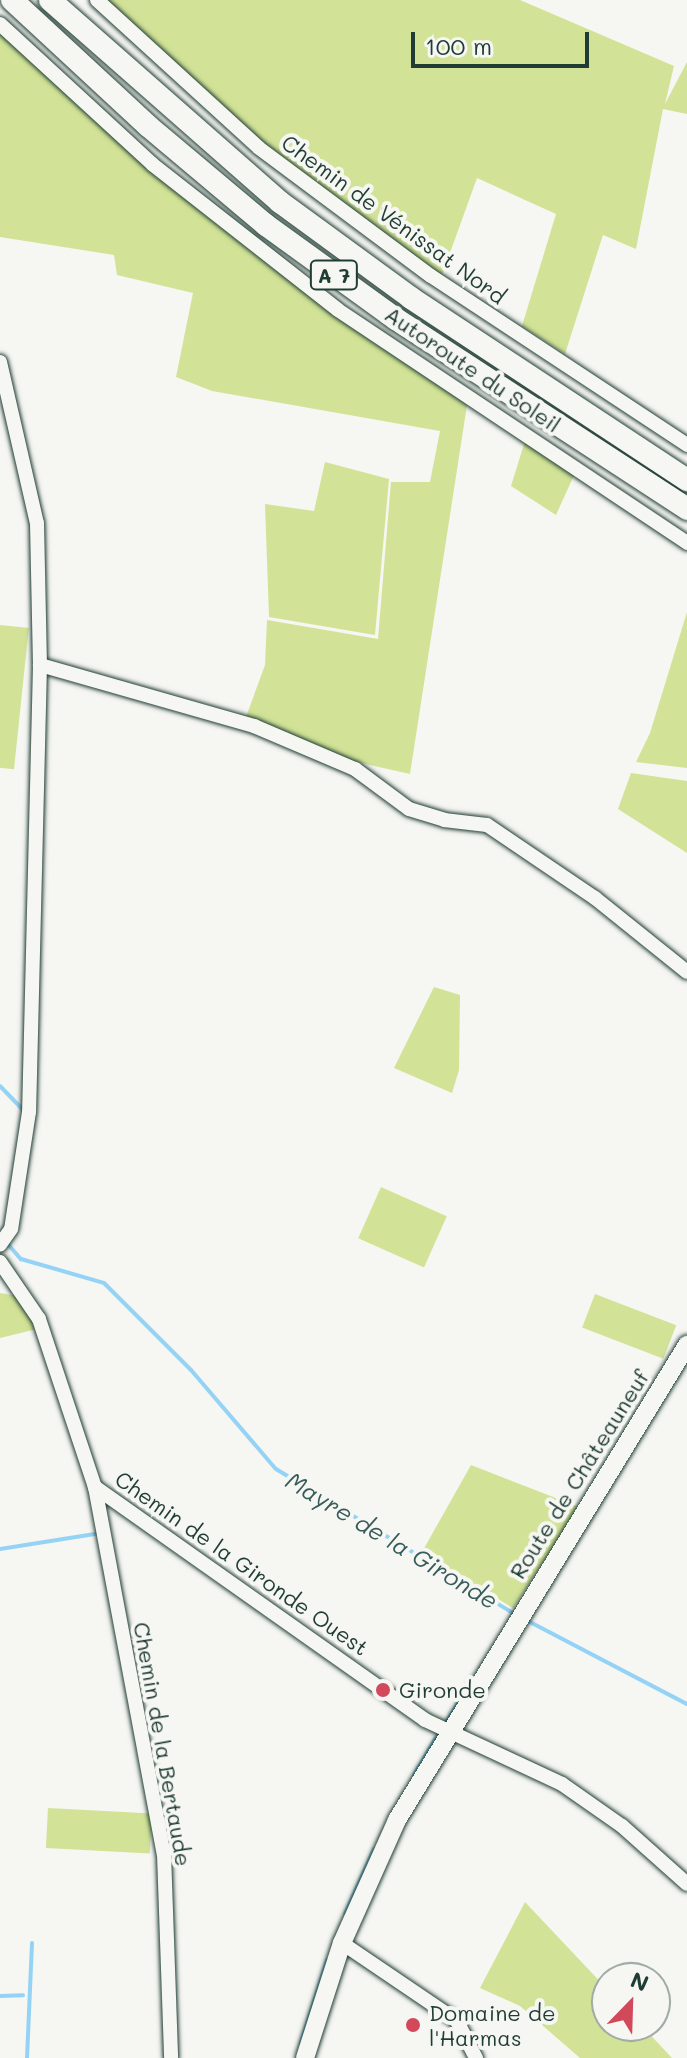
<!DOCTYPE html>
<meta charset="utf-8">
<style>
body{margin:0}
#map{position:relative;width:687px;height:2058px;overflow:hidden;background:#f6f6f2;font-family:Mali,sans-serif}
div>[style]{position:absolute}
.green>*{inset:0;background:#d2e397;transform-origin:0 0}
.stream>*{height:4px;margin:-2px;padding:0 2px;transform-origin:2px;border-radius:2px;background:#95d3f6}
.roads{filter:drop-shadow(0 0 2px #1f3d34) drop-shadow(0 0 2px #1f3d34)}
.minor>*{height:14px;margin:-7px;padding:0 7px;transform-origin:7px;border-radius:7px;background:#f6f6f2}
.major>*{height:18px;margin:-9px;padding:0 9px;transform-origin:9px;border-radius:9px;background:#f6f6f2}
.highway>*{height:22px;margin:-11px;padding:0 11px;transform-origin:11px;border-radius:11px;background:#f6f6f2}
.dots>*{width:22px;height:22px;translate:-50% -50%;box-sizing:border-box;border:4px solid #f6f6f2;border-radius:50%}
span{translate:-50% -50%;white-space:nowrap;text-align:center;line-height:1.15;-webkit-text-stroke:8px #f6f6f2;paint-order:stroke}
.shield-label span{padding:2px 6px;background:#f6f6f2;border:2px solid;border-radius:6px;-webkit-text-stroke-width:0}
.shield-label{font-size:20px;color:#1f3d34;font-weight:700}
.street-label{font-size:22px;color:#1f3d34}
.poi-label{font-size:22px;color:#1f3d34}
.left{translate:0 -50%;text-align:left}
.water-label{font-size:24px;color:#375b5b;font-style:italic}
.north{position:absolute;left:591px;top:1962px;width:80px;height:80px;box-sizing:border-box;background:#f6f6f2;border:2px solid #a0aca6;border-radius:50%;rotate:23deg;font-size:22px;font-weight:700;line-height:32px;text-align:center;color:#1f3d34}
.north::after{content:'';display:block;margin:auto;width:28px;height:36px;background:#d1495b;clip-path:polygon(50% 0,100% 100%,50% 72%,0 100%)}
.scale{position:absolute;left:411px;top:32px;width:178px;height:36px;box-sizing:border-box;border:4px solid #1f3d34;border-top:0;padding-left:10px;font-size:24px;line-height:28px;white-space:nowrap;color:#1f3d34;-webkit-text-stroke:6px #f6f6f2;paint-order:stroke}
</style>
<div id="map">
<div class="green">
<div style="clip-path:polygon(103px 0,520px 0,674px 66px,665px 104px,687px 62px,687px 114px,663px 109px,636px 249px,603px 235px,565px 354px,522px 326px,556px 214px,477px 178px,442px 275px,262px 144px)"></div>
<div style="clip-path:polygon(0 29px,208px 217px,467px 405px,410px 774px,334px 757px,246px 717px,265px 665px,267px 620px,378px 639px,391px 482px,430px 482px,440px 431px,212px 391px,176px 377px,193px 293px,117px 275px,114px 255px,0 237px)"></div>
<div style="clip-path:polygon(525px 441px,575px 473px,556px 515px,511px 486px)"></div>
<div style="clip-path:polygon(325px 462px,389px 479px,375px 635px,269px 617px,265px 504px,314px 511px)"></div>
<div style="clip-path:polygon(687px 612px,687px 768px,636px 762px,650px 733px)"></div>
<div style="left:0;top:625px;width:29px;height:142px;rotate:6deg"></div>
<div style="clip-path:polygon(631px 773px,687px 781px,687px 853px,618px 809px)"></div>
<div style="clip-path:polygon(434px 987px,460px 995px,459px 1070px,452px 1093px,394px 1068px)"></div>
<div style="left:381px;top:1187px;width:72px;height:56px;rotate:24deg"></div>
<div style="clip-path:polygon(0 1293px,18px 1296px,37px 1329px,0 1338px)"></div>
<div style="left:595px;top:1294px;width:87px;height:36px;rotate:21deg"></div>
<div style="clip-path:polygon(471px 1465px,579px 1507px,513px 1608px,422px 1552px)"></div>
<div style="left:48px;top:1808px;width:104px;height:40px;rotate:3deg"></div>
<div style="clip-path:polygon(525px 1902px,607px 1989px,607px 2026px,642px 2026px,672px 2058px,580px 2058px,520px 2006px,480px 1988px)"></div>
</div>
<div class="stream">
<div style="left:0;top:1086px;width:33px;rotate:46deg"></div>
<div style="left:6px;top:1242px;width:23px;rotate:49deg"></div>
<div style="left:21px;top:1259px;width:86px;rotate:16.1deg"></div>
<div style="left:104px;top:1283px;width:123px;rotate:45deg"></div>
<div style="left:191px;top:1370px;width:130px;rotate:49.4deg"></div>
<div style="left:276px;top:1469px;width:277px;rotate:31.3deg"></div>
<div style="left:0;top:1549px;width:96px;rotate:-9deg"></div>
<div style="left:528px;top:1621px;width:179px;rotate:27.6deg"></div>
<div style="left:445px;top:1724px;width:34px;rotate:-58deg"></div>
<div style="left:414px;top:1775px;width:42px;rotate:-59.7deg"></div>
<div style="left:345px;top:1914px;width:71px;rotate:-66deg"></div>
<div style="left:0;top:1996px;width:23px;rotate:-2deg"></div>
<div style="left:301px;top:2043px;width:87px;rotate:-72.6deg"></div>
<div style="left:27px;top:2058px;width:115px;rotate:-87.5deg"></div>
</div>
<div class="roads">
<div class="minor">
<div style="left:97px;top:0;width:219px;rotate:42.4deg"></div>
<div style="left:259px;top:148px;width:214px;rotate:36.7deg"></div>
<div style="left:431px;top:276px;width:307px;rotate:33.4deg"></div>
<div style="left:0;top:24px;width:207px;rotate:42.6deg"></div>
<div style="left:152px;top:164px;width:236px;rotate:38.1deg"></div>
<div style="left:338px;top:310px;width:420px;rotate:33.7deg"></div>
<div style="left:0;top:362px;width:165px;rotate:77.1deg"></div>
<div style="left:37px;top:523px;width:142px;rotate:88.8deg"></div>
<div style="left:40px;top:665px;width:447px;rotate:91.4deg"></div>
<div style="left:29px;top:1112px;width:118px;rotate:98.7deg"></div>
<div style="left:11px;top:1229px;width:19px;rotate:125deg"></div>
<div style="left:40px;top:665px;width:223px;rotate:15.9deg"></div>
<div style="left:254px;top:726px;width:110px;rotate:23.1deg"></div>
<div style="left:355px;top:769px;width:67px;rotate:36.5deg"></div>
<div style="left:409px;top:809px;width:37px;rotate:17deg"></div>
<div style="left:444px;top:820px;width:43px;rotate:6.6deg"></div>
<div style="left:487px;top:825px;width:130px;rotate:34.1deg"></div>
<div style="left:595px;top:898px;width:118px;rotate:38.8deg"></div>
<div style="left:0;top:1262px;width:69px;rotate:55.6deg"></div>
<div style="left:39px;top:1319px;width:177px;rotate:71.6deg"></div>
<div style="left:95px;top:1487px;width:404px;rotate:35.2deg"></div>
<div style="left:425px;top:1720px;width:151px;rotate:25deg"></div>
<div style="left:562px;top:1784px;width:73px;rotate:35deg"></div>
<div style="left:622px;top:1826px;width:87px;rotate:41.7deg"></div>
<div style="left:95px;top:1487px;width:373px;rotate:79.4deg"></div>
<div style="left:164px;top:1854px;width:204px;rotate:88deg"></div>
<div style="left:342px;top:1943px;width:139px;rotate:34.1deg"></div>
<div style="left:457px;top:2021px;width:42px;rotate:62.8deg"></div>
</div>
<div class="major">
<div style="left:305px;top:2058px;width:121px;rotate:-72.2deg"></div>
<div style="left:342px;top:1943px;width:135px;rotate:-65.9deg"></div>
<div style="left:397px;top:1820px;width:557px;rotate:-58.59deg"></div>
</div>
<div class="highway">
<div style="left:12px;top:0;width:185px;rotate:42.8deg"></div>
<div style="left:148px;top:126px;width:154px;rotate:40deg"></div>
<div style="left:266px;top:225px;width:160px;rotate:35.9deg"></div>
<div style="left:396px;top:319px;width:348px;rotate:33.1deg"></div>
<div style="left:50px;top:0;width:306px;rotate:41.3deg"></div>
<div style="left:280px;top:202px;width:162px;rotate:36.2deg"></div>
<div style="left:411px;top:298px;width:331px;rotate:33.4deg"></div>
</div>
</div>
<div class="dots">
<div style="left:383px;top:1690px;background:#d1495b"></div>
<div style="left:413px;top:2025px;background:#d1495b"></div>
</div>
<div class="shield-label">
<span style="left:334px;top:275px">A 7</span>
</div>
<div class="street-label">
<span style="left:394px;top:219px;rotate:36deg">Chemin de Vénissat Nord</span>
<span style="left:473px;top:369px;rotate:34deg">Autoroute du Soleil</span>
<span style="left:579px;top:1474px;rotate:-58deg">Route de Châteauneuf</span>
<span style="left:242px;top:1563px;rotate:35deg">Chemin de la Gironde Ouest</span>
<span style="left:163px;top:1744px;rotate:80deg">Chemin de la Bertaude</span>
</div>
<div class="poi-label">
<span class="left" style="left:399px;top:1690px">Gironde</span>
<span class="left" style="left:429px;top:2025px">Domaine de<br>l'Harmas</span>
</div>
<div class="water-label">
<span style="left:392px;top:1540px;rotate:31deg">Mayre de la Gironde</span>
</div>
<div class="north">N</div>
<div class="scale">100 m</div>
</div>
